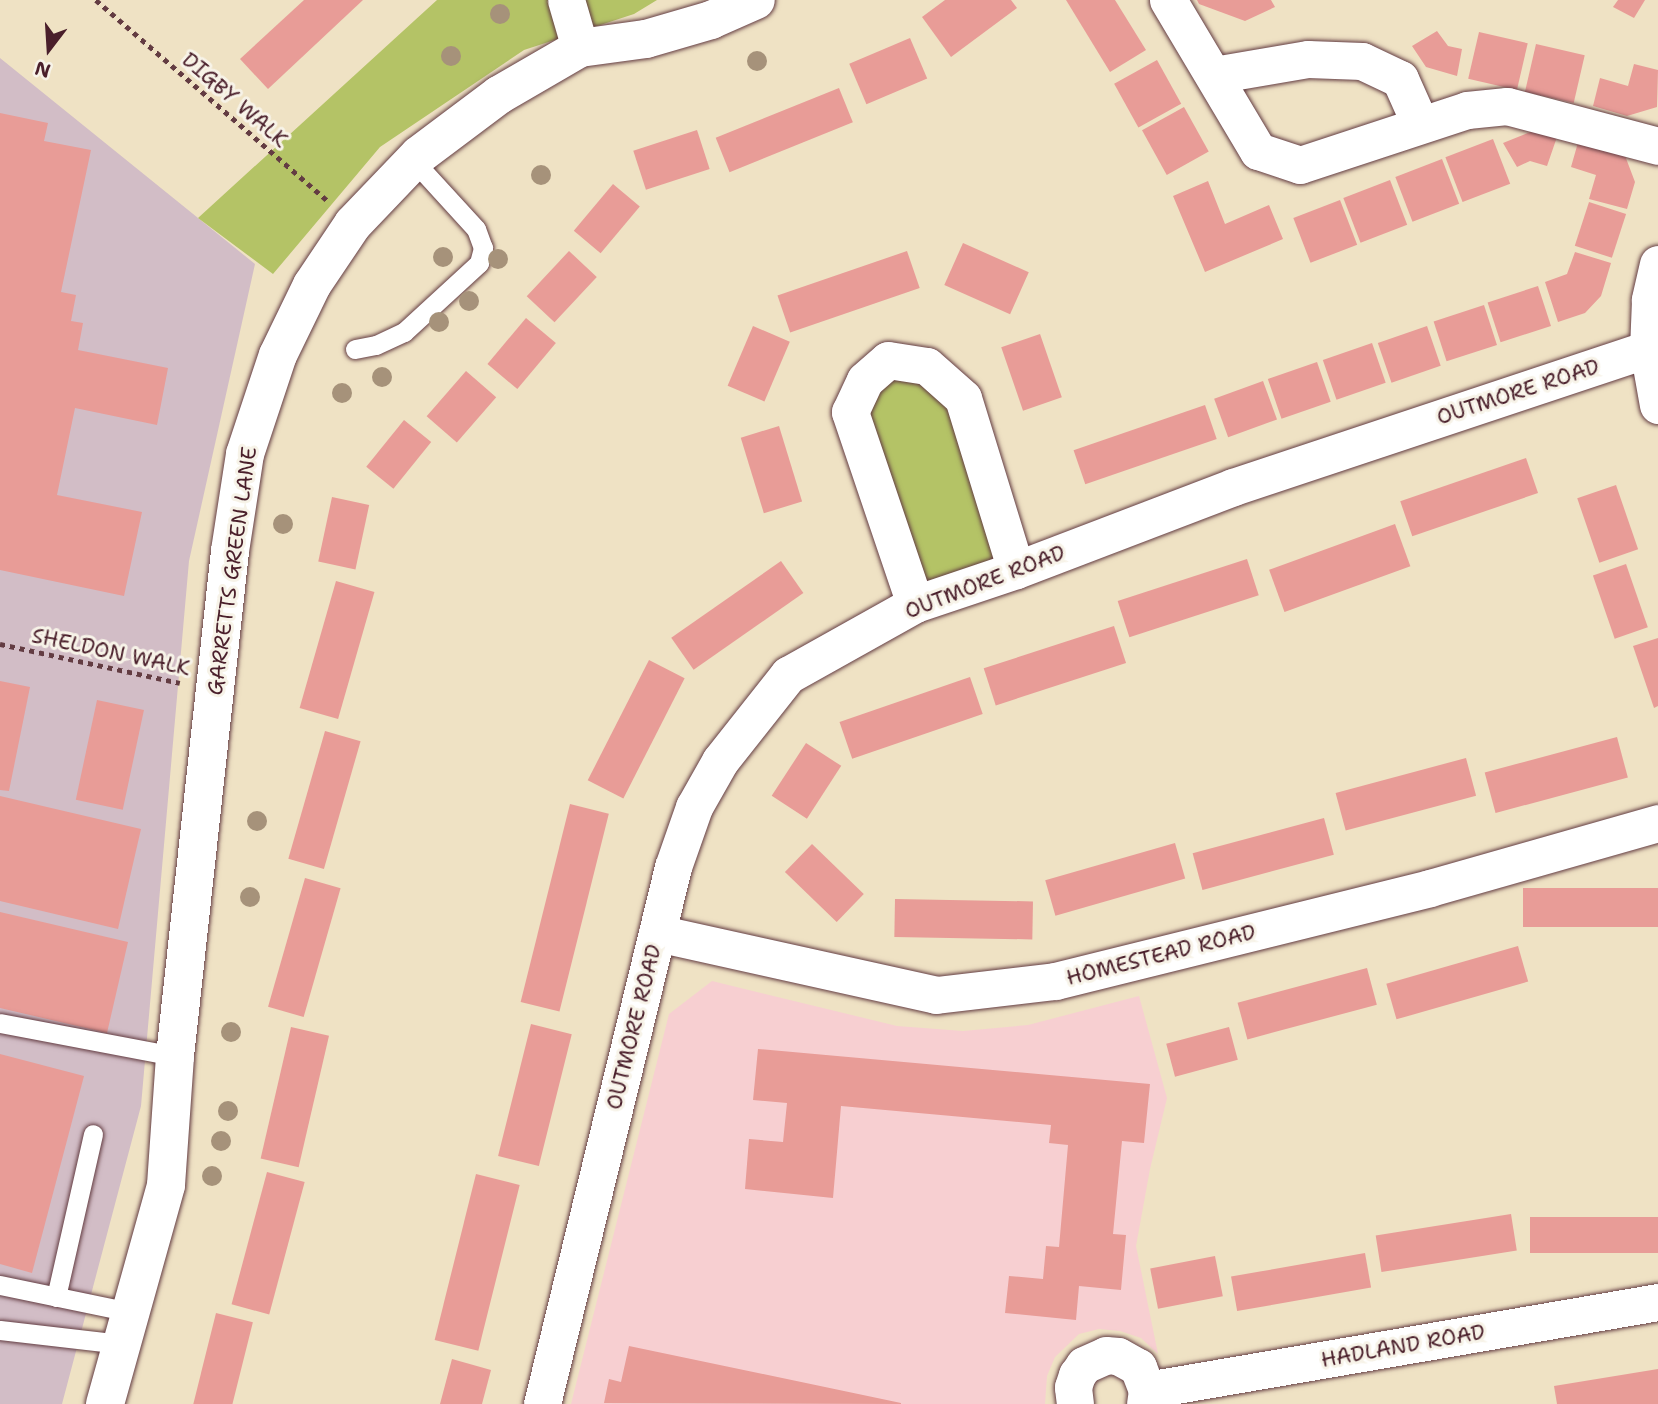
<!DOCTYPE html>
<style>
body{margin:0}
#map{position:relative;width:1658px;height:1404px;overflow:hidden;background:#efe2c4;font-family:"Shantell Sans",sans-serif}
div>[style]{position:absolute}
.built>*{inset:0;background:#f7cfd1}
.industrial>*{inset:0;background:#d2bdc6}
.green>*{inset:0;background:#b4c366}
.building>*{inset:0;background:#e89c97;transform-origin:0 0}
.path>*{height:4.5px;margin-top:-2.25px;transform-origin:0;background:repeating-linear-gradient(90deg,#633c42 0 5px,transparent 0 10px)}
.roads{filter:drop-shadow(0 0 2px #633c42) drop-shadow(0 0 2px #633c42)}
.lane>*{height:19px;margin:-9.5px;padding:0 9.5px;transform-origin:9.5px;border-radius:9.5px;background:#fff}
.street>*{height:37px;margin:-18.5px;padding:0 18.5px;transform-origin:18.5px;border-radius:18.5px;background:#fff}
.secondary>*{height:38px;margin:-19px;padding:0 19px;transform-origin:19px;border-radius:19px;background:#fff}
.trees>*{width:20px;height:20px;margin:-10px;border-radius:50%;background:#a6927a}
span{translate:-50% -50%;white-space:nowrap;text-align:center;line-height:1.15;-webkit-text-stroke:6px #f7f3e8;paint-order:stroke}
.street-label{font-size:21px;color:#4a1f2b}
.north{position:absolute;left:14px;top:14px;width:70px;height:70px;-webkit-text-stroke:5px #f7f3e8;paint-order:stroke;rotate:197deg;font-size:19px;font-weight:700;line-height:28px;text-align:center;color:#4a1f2b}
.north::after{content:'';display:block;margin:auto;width:24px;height:32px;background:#4a1f2b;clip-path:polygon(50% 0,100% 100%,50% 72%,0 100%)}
</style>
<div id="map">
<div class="built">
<div style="clip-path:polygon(712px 981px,897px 1026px,963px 1031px,1028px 1025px,1139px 996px,1167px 1098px,1150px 1169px,1136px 1246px,1158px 1354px,1141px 1338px,1120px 1331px,1099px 1329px,1079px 1334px,1055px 1357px,1047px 1376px,1045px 1404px,571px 1404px,669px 1014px)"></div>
</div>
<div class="industrial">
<div style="clip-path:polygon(0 58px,255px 264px,189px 561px,141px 1106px,62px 1404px,0 1404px)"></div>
</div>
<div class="green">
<div style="clip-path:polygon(437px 0,657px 0,634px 14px,524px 50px,380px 147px,273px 274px,198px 218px)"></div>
<div style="clip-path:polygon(888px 360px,963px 398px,1016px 570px,915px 604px,864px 449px,865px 380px)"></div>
</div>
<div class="building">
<div style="clip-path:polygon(304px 0,363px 0,268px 89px,240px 59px)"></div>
<div style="clip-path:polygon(945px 0,1011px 0,1017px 8px,951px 57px,922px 17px)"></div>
<div style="clip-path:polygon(1066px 0,1115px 0,1146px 50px,1110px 72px)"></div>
<div style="clip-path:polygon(1197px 0,1271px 0,1275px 7px,1245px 21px,1199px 4px)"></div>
<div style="clip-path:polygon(1618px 0,1645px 0,1634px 18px,1613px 7px)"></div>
<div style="clip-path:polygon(1437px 31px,1448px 46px,1462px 49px,1457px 76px,1426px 67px,1412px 46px)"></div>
<div style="left:1479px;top:32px;width:50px;height:48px;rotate:13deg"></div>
<div style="left:910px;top:38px;width:44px;height:66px;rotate:67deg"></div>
<div style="left:1536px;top:44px;width:50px;height:49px;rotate:13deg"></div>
<div style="left:1157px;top:60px;width:50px;height:49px;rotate:61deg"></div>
<div style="clip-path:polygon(1634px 64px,1658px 70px,1657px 107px,1627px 116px,1593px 106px,1600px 78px,1628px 86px)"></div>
<div style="left:839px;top:88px;width:37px;height:133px;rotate:68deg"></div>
<div style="left:1184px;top:107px;width:51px;height:48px;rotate:61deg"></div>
<div style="clip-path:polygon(0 113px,48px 123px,44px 141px,91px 150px,61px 292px,76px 295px,71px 321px,83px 323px,78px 350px,168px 368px,157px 425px,75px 408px,57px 495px,142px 512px,124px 596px,0 570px)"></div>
<div style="left:697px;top:130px;width:41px;height:67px;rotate:72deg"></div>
<div style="clip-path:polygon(1533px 131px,1557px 137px,1547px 166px,1530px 161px,1517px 167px,1503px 143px)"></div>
<div style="left:1493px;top:139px;width:48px;height:51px;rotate:69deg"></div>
<div style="clip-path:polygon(1579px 139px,1624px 153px,1635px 182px,1627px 209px,1589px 199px,1596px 175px,1571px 167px)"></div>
<div style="left:1442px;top:159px;width:48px;height:50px;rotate:69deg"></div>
<div style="left:1390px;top:180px;width:48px;height:50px;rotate:69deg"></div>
<div style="clip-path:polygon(1208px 181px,1225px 224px,1269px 205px,1283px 239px,1205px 272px,1173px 196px)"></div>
<div style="left:613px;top:184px;width:35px;height:61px;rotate:40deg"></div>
<div style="left:1340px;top:200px;width:48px;height:50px;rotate:69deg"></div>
<div style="left:1589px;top:202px;width:39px;height:46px;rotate:18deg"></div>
<div style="left:963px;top:243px;width:72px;height:46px;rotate:24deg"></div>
<div style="left:569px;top:251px;width:38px;height:62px;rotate:43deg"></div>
<div style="left:907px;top:251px;width:39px;height:137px;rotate:71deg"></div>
<div style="clip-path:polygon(1575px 252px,1611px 263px,1601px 296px,1585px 313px,1558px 322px,1545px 282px,1567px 274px)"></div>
<div style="left:1538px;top:286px;width:42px;height:53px;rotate:72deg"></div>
<div style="left:1484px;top:305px;width:42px;height:53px;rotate:72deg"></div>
<div style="left:526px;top:318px;width:39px;height:60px;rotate:40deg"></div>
<div style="left:753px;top:326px;width:40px;height:65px;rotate:23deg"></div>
<div style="left:1427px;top:326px;width:42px;height:52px;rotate:71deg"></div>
<div style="left:1040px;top:334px;width:67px;height:41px;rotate:71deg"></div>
<div style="left:1372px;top:343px;width:42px;height:52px;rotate:71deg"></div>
<div style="left:1317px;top:362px;width:42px;height:52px;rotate:71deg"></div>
<div style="left:466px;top:371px;width:40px;height:60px;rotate:41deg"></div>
<div style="left:1263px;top:381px;width:41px;height:52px;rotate:70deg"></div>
<div style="left:1205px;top:405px;width:36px;height:139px;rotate:71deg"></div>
<div style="left:404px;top:420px;width:35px;height:60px;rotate:39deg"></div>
<div style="left:779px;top:426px;width:79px;height:40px;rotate:73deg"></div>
<div style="left:1526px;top:458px;width:37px;height:133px;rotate:71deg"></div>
<div style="left:1616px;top:485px;width:68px;height:41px;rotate:71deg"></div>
<div style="left:332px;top:497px;width:38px;height:66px;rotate:12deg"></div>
<div style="left:1395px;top:524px;width:45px;height:134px;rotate:70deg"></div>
<div style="left:1247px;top:559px;width:38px;height:136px;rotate:72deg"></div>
<div style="left:781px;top:561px;width:39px;height:134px;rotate:55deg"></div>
<div style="left:1626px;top:564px;width:67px;height:35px;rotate:71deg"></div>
<div style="left:336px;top:581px;width:40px;height:132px;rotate:16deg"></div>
<div style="left:1114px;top:626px;width:39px;height:137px;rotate:72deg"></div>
<div style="clip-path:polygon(1658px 638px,1658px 706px,1654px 708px,1633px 646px)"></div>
<div style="left:649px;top:660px;width:40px;height:135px;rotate:27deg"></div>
<div style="left:970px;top:677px;width:39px;height:138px;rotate:71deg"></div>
<div style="clip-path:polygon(0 681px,30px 687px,9px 791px,0 790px)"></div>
<div style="left:97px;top:700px;width:48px;height:102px;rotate:12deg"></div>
<div style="left:325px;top:731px;width:37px;height:133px;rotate:16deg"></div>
<div style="left:1617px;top:737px;width:42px;height:137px;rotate:75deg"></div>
<div style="left:806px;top:743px;width:42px;height:63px;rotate:33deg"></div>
<div style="left:1466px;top:758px;width:39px;height:135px;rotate:75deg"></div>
<div style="clip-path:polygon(0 796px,141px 829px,118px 929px,0 901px)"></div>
<div style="left:570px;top:804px;width:40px;height:204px;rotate:14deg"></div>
<div style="left:1324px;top:818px;width:38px;height:136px;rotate:75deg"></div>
<div style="left:1175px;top:843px;width:37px;height:135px;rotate:74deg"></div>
<div style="left:812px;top:844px;width:72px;height:39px;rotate:44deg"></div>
<div style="left:305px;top:878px;width:37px;height:134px;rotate:16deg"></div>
<div style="left:1658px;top:888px;width:39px;height:135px;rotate:90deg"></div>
<div style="left:895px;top:899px;width:138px;height:38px;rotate:1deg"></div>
<div style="clip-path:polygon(0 912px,128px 942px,107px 1033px,0 1008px)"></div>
<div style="left:1518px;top:946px;width:37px;height:137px;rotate:74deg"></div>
<div style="left:1367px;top:968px;width:38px;height:134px;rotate:75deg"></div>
<div style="left:531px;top:1024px;width:42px;height:136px;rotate:14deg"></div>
<div style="left:291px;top:1027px;width:39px;height:135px;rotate:13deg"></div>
<div style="left:1229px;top:1027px;width:34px;height:65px;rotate:75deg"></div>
<div style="clip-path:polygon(758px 1049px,1150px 1084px,1144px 1143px,1122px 1141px,1113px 1234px,1126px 1235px,1121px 1290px,1079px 1286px,1076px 1320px,1005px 1313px,1009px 1276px,1043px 1279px,1046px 1246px,1059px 1247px,1068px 1145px,1049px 1143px,1051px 1125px,841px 1106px,833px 1198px,745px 1189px,749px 1139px,783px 1142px,787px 1103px,753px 1100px)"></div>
<div style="clip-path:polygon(0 1054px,84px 1076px,32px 1273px,0 1264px)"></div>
<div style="left:267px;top:1172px;width:39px;height:137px;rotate:15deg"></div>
<div style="left:476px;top:1174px;width:45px;height:171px;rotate:14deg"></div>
<div style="left:1511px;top:1214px;width:37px;height:137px;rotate:81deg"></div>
<div style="left:1658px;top:1217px;width:36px;height:128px;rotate:90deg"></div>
<div style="left:1365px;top:1253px;width:35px;height:136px;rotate:80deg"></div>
<div style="left:1215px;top:1256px;width:41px;height:66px;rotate:79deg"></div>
<div style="left:216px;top:1313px;width:38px;height:94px;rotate:14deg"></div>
<div style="clip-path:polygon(629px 1346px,901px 1403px,901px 1404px,604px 1403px,609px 1379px,621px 1382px)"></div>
<div style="clip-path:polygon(452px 1359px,491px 1370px,482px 1404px,440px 1404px)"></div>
<div style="clip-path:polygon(1658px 1369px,1658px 1404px,1557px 1404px,1554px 1386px)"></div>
</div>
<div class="path">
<div style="left:96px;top:0;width:306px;rotate:40.9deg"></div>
<div style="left:0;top:644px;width:184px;rotate:12.2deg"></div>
</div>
<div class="roads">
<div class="lane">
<div style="left:355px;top:349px;width:21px;rotate:-11deg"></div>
<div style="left:376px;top:345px;width:31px;rotate:-25deg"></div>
<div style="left:404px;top:332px;width:102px;rotate:-42.6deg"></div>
<div style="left:479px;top:263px;width:16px;rotate:-75deg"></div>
<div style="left:483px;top:248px;width:20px;rotate:-110deg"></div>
<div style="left:476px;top:229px;width:92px;rotate:-132.4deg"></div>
<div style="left:0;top:1023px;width:178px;rotate:10.7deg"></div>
<div style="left:0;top:1285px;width:133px;rotate:11.7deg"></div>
<div style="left:56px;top:1297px;width:167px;rotate:-77.2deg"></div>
<div style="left:0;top:1330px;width:122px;rotate:6.6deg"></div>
</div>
<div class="street">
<div style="left:566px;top:0;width:50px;rotate:73.7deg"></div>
<div style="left:1168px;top:0;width:176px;rotate:59.2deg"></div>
<div style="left:1258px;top:151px;width:44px;rotate:18.4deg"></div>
<div style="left:1300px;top:165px;width:176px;rotate:-18.2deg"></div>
<div style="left:1467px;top:110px;width:40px;rotate:-5.7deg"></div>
<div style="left:1507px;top:106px;width:156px;rotate:14.8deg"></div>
<div style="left:1214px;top:75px;width:95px;rotate:-9.7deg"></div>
<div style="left:1308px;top:59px;width:54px;rotate:2.1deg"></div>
<div style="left:1362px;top:61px;width:42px;rotate:25.3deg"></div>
<div style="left:1400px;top:79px;width:49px;rotate:66deg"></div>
<div style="left:1658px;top:264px;width:37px;rotate:103deg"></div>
<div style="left:1650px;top:300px;width:49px;rotate:92.3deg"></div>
<div style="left:1648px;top:349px;width:57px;rotate:79.9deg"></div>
<div style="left:915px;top:604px;width:203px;rotate:-108.7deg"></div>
<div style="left:850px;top:412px;width:35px;rotate:-65deg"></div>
<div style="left:865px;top:380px;width:30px;rotate:-41deg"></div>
<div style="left:888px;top:360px;width:39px;rotate:9deg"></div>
<div style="left:927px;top:366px;width:48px;rotate:41.6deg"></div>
<div style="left:963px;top:398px;width:180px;rotate:72.9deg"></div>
<div style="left:657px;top:933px;width:286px;rotate:12.5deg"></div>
<div style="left:936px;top:995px;width:120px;rotate:-6.7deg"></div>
<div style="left:1055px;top:981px;width:386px;rotate:-13.9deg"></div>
<div style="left:1430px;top:888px;width:237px;rotate:-15.9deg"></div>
<div style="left:1147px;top:1390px;width:519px;rotate:-9.77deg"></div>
<div style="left:542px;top:1404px;width:553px;rotate:-76.29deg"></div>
<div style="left:673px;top:867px;width:64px;rotate:-70.7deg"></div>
<div style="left:694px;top:807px;width:53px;rotate:-60.5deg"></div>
<div style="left:720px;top:761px;width:110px;rotate:-51.7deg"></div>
<div style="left:788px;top:675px;width:145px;rotate:-29.2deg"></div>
<div style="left:915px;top:604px;width:107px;rotate:-18.6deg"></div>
<div style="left:1016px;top:570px;width:232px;rotate:-20.9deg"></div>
<div style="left:1233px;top:487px;width:437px;rotate:-18.4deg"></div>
<div style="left:1075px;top:1404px;width:17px;rotate:-97deg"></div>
<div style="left:1073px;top:1387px;width:13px;rotate:-72deg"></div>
<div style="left:1077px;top:1375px;width:12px;rotate:-55deg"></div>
<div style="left:1084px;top:1365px;width:24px;rotate:-24deg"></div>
<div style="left:1106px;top:1355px;width:12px;rotate:5deg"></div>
<div style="left:1118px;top:1356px;width:23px;rotate:29deg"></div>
<div style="left:1138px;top:1367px;width:25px;rotate:69deg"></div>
<div style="left:1147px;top:1390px;width:14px;rotate:98deg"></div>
</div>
<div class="secondary">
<div style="left:105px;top:1404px;width:227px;rotate:-74.4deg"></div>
<div style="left:166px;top:1185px;width:129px;rotate:-86deg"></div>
<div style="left:175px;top:1056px;width:508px;rotate:-83.78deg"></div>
<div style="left:230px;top:551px;width:98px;rotate:-81.2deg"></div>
<div style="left:245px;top:454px;width:104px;rotate:-71.6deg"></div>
<div style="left:278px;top:355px;width:78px;rotate:-64.1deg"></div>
<div style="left:312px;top:285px;width:73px;rotate:-56.1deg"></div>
<div style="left:353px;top:224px;width:95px;rotate:-46.3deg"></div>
<div style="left:419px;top:155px;width:100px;rotate:-36.9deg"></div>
<div style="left:499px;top:95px;width:94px;rotate:-30.1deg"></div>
<div style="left:580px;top:48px;width:67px;rotate:-7.8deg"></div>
<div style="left:646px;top:39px;width:68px;rotate:-16.3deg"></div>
<div style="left:711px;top:20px;width:49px;rotate:-24deg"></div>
</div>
</div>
<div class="trees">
<div style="left:500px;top:14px"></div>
<div style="left:451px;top:56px"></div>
<div style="left:757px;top:61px"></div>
<div style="left:541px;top:175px"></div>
<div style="left:443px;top:257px"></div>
<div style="left:498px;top:259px"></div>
<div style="left:469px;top:301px"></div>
<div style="left:439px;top:322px"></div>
<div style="left:382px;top:377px"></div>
<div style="left:342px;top:393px"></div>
<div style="left:283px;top:524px"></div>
<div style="left:257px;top:821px"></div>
<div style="left:250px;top:897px"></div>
<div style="left:231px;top:1032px"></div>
<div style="left:228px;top:1111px"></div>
<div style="left:221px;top:1141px"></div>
<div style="left:212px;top:1176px"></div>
</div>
<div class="street-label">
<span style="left:235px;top:100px;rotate:41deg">DIGBY WALK</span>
<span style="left:1518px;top:392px;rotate:-18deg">OUTMORE ROAD</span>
<span style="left:232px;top:571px;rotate:-82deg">GARRETTS GREEN LANE</span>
<span style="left:985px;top:582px;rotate:-21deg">OUTMORE ROAD</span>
<span style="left:111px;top:652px;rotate:12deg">SHELDON WALK</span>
<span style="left:1161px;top:955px;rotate:-14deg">HOMESTEAD ROAD</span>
<span style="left:634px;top:1027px;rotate:-76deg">OUTMORE ROAD</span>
<span style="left:1403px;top:1346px;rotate:-10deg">HADLAND ROAD</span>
</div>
<div class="north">N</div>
</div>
